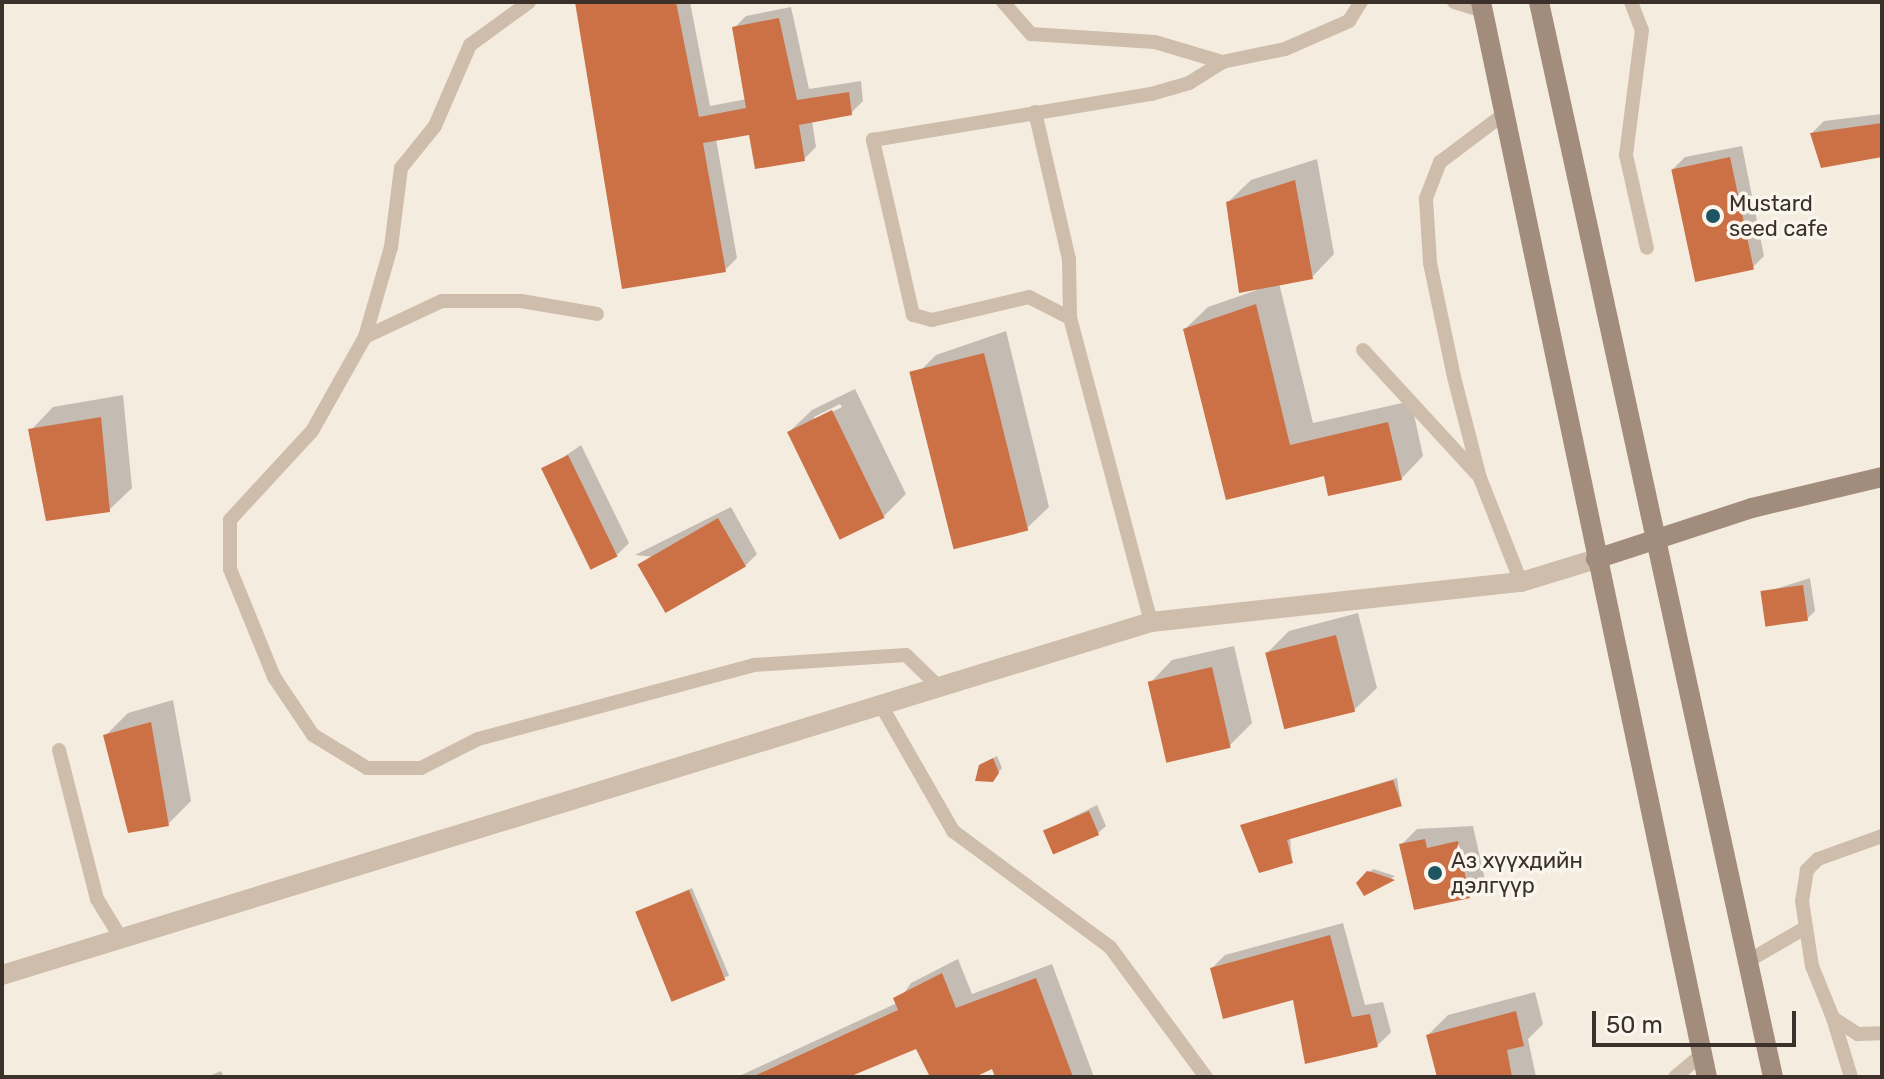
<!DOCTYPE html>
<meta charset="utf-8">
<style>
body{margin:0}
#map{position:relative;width:1884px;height:1079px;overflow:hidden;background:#f5ece0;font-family:Rubik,sans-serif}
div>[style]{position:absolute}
.shadow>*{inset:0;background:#0003;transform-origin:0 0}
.building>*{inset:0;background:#cc7146;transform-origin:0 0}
.lane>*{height:14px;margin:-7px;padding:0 7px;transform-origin:7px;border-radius:7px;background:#cebdab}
.street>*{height:20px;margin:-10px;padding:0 10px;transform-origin:10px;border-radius:10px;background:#cebdab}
.secondary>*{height:20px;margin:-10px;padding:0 10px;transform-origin:10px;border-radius:10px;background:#a28c7b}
.dots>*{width:22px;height:22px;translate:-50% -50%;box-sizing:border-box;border:4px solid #fbf6ed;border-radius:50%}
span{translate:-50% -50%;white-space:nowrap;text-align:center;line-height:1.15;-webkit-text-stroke:7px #fbf6ed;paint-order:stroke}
.poi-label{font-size:22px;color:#3b312a}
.left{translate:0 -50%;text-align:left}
.frame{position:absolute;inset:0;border:4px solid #3b312a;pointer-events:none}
.scale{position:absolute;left:1592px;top:1011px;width:204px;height:36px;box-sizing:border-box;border:4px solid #3b312a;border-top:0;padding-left:10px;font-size:24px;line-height:28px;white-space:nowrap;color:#3b312a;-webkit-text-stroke:6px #fbf6ed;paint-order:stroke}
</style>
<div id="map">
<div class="shadow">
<div style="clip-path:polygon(577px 2px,690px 2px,710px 106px,747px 99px,734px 28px,746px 16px,791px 7px,809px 89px,861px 81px,863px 101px,851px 113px,812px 121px,816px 147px,804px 159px,750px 133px,716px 139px,737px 258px,725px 270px)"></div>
<div style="clip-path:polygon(1882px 114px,1882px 155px,1812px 133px,1824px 121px)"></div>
<div style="clip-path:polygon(1742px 146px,1764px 256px,1752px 268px,1673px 169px,1685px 157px)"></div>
<div style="clip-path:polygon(1317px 159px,1334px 254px,1312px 277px,1279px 283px,1313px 423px,1411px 401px,1423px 456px,1401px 479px,1325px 474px,1228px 497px,1185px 329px,1208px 307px,1257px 290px,1228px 202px,1251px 180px)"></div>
<div style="clip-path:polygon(1006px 331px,1049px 507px,1026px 529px,913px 378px,936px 355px)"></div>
<div style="clip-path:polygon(evenodd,855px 389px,906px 494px,884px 516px,789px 432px,812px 410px,855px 389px,840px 404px,842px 407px,814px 421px,814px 417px,840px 404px)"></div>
<div style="clip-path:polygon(123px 395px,132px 488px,109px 510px,31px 430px,53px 407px)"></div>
<div style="clip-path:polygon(581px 445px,629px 543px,617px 555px,545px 470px)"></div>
<div style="clip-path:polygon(731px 507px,757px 554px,745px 566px,635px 555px)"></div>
<div style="clip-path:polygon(1810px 578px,1815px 611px,1807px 619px,1763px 593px)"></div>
<div style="clip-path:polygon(1358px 613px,1377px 688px,1354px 710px,1267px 653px,1289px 631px)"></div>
<div style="clip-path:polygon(1234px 646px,1252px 723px,1229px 746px,1150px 683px,1172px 660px)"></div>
<div style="clip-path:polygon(173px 700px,191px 801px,168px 824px,105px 736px,128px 713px)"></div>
<div style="clip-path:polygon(997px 756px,1002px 768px,996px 776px,980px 766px)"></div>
<div style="clip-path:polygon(1397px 778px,1401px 804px,1290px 837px,1292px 861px,1242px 826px)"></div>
<div style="clip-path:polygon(1097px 805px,1106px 826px,1098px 833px,1045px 831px)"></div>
<div style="clip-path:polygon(1473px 826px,1485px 880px,1469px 896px,1401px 845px,1417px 829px)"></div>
<div style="clip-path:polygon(1373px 869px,1395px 876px,1368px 894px,1359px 883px)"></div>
<div style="left:692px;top:888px;width:95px;height:59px;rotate:67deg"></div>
<div style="clip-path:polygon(1343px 923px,1365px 1005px,1383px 1002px,1391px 1032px,1378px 1045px,1295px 998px,1212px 968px,1225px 955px)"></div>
<div style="clip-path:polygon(958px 959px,972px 994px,1052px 964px,1094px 1077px,997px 1077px,993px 1066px,971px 1077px,932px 1077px,917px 1046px,844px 1077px,737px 1077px,897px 1003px,911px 983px)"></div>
<div style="clip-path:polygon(1535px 992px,1543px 1024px,1528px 1039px,1536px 1077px,1437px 1077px,1428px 1035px,1448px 1015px)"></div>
<div style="clip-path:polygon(221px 1071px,224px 1077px,207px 1077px)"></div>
</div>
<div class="building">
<div style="clip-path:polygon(575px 2px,676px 2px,699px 117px,746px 108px,732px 27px,779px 18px,797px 100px,849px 92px,852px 115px,799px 125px,805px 161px,755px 169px,749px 135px,703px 143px,726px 272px,622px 289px)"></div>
<div style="clip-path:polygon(1882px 123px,1882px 157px,1821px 168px,1810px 133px)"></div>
<div style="left:1730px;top:157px;width:115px;height:60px;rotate:78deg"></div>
<div style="clip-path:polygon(1295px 180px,1313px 279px,1239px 293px,1226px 202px)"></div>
<div style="clip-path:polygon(1256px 304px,1290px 445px,1388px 422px,1402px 480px,1328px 496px,1324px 476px,1226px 500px,1183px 329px)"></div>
<div style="left:984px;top:353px;width:183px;height:77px;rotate:76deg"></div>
<div style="left:832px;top:410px;width:120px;height:50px;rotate:64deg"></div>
<div style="clip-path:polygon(101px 417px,110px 512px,46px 521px,28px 429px)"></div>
<div style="left:568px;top:455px;width:113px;height:30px;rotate:64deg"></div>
<div style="left:718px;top:518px;width:56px;height:93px;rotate:60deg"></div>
<div style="left:1803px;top:585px;width:36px;height:43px;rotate:82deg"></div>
<div style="left:1336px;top:635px;width:79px;height:73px;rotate:76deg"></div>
<div style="left:1212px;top:667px;width:83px;height:66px;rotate:77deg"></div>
<div style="clip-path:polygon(151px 722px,169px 826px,128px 833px,103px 735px)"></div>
<div style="clip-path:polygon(993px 758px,999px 773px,993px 782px,975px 781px,979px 765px)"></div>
<div style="clip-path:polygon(1393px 780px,1402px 806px,1287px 840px,1293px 863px,1259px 873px,1240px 825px)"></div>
<div style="left:1089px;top:811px;width:26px;height:50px;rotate:67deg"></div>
<div style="clip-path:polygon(1425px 839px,1427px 848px,1458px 841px,1470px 898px,1414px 910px,1399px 844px)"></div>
<div style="clip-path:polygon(1367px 871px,1372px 872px,1395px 880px,1364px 896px,1356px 883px)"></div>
<div style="left:689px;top:890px;width:97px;height:58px;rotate:68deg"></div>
<div style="clip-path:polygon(1330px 935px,1352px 1017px,1370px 1014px,1378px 1047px,1305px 1064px,1293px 1000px,1223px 1019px,1210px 968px)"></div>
<div style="clip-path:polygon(942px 973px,956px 1008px,1036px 978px,1073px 1077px,995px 1077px,992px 1069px,975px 1077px,930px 1077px,916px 1049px,849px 1077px,752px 1077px,898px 1010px,893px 998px)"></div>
<div style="clip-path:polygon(1516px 1011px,1524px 1046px,1507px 1050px,1512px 1077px,1437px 1077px,1426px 1035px)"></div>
</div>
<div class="lane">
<div style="left:529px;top:2px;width:73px;rotate:143.9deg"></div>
<div style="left:470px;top:45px;width:88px;rotate:113.4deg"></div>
<div style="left:435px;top:126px;width:54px;rotate:129deg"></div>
<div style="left:401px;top:168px;width:80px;rotate:97.2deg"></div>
<div style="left:391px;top:247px;width:94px;rotate:106.1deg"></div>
<div style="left:365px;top:337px;width:108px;rotate:119.4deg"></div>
<div style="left:312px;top:431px;width:121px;rotate:132.7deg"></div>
<div style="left:230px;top:520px;width:49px;rotate:90deg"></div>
<div style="left:230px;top:569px;width:117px;rotate:67.8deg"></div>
<div style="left:274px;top:677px;width:70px;rotate:56.1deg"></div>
<div style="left:313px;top:735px;width:63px;rotate:31.4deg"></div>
<div style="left:367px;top:768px;width:54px"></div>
<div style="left:421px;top:768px;width:64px;rotate:-27deg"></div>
<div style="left:478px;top:739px;width:286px;rotate:-15deg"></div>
<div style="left:754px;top:665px;width:152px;rotate:-3.8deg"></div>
<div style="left:906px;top:655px;width:47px;rotate:44.1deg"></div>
<div style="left:1003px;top:2px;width:43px;rotate:48.8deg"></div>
<div style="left:1031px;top:34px;width:124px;rotate:3.7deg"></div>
<div style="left:1155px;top:42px;width:70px;rotate:16.6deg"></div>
<div style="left:1222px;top:62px;width:64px;rotate:-11.7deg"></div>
<div style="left:1285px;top:49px;width:70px;rotate:-23.6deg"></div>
<div style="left:1349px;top:21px;width:22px;rotate:-58deg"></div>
<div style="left:1454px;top:2px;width:30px;rotate:17deg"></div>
<div style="left:1631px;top:2px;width:30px;rotate:69deg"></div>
<div style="left:1642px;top:30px;width:126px;rotate:97.3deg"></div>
<div style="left:1626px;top:155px;width:95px;rotate:77.3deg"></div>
<div style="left:1035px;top:112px;width:151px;rotate:77deg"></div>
<div style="left:1069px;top:259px;width:59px;rotate:89deg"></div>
<div style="left:1504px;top:114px;width:80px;rotate:143.1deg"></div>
<div style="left:1440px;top:162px;width:40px;rotate:111deg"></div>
<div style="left:1426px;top:199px;width:64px;rotate:86.4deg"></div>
<div style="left:1430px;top:263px;width:116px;rotate:78.1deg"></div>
<div style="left:1454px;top:377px;width:104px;rotate:75.6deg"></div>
<div style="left:1480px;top:478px;width:112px;rotate:68.5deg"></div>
<div style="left:365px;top:337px;width:85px;rotate:-25.1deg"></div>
<div style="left:442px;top:301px;width:79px"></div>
<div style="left:521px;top:301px;width:77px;rotate:9.7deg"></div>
<div style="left:1363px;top:350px;width:168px;rotate:47.4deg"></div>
<div style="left:1151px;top:622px;width:315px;rotate:-104.9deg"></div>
<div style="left:1070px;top:318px;width:46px;rotate:-152.9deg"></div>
<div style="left:1029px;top:297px;width:100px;rotate:166.7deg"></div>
<div style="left:932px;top:320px;width:20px;rotate:-165deg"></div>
<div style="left:913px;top:315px;width:180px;rotate:-102.9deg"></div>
<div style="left:873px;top:140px;width:282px;rotate:-9.4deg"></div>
<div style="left:1151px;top:94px;width:40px;rotate:-16deg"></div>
<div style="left:1189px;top:83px;width:39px;rotate:-32deg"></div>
<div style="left:882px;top:707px;width:143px;rotate:60.2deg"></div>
<div style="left:953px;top:831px;width:195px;rotate:36.5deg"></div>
<div style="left:1110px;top:947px;width:162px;rotate:53.6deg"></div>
<div style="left:59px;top:750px;width:154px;rotate:75.7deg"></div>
<div style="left:97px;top:899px;width:48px;rotate:58.6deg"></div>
<div style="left:1882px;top:836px;width:68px;rotate:160.2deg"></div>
<div style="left:1818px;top:859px;width:16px;rotate:135deg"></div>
<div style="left:1807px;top:870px;width:31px;rotate:99deg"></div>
<div style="left:1802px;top:901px;width:66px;rotate:81.3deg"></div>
<div style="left:1812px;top:966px;width:56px;rotate:68deg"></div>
<div style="left:1833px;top:1018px;width:30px;rotate:33deg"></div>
<div style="left:1858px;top:1034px;width:24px;rotate:-2deg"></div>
<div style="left:1748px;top:961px;width:66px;rotate:-30.1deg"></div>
<div style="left:1833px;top:1018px;width:62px;rotate:73deg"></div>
<div style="left:1675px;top:1077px;width:35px;rotate:-40deg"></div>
</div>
<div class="street">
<div style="left:2px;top:975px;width:1202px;rotate:-17.08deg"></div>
<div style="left:1151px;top:622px;width:372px;rotate:-6.2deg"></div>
<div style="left:1521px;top:582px;width:78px;rotate:-17deg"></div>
</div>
<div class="secondary">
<div style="left:1481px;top:2px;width:1098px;rotate:78.13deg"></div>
<div style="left:1539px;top:2px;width:1100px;rotate:77.72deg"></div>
<div style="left:1596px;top:559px;width:164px;rotate:-18.1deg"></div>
<div style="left:1752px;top:508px;width:134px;rotate:-13.4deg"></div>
</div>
<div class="dots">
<div style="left:1713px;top:216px;background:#1d5660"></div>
<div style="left:1435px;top:873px;background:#1d5660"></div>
</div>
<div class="poi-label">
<span class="left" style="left:1729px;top:216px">Mustard<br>seed cafe</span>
<span class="left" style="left:1451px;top:873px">Аз хүүхдийн<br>дэлгүүр</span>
</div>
<div class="frame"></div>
<div class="scale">50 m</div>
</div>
